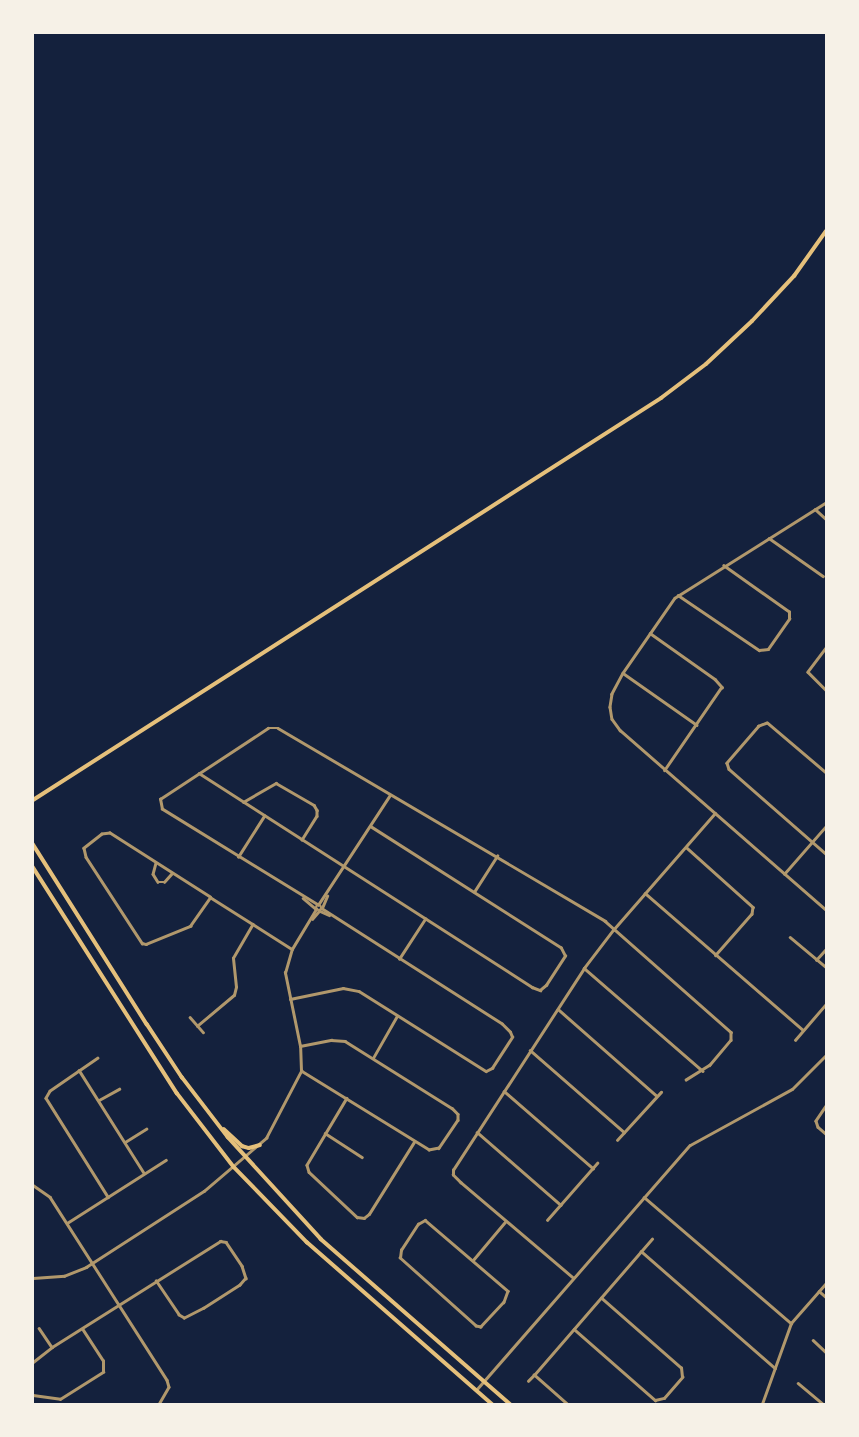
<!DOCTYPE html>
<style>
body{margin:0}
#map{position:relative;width:859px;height:1437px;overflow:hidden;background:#14213d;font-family:Literata,serif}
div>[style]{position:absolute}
.minor>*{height:2.5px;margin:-1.25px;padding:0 1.25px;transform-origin:1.25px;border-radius:1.25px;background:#b1986c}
.minor>.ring{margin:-1.25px;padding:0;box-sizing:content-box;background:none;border:2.5px solid #b1986c;border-radius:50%}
.tertiary>*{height:3px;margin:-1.5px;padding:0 1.5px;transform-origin:1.5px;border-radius:1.5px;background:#b1986c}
.secondary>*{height:3.5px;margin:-1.75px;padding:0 1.75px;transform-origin:1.75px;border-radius:1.75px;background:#e5c07b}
.primary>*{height:4px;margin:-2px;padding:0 2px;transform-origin:2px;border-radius:2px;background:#e5c07b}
span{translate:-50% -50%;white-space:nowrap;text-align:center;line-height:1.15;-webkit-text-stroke:4px #f6f1e7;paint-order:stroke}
.frame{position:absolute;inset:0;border:34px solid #f6f1e7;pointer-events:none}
</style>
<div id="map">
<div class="minor">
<div style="left:826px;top:503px;width:178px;rotate:147.8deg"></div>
<div style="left:675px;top:598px;width:91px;rotate:124.7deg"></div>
<div style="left:623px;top:673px;width:24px;rotate:118deg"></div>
<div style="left:612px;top:694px;width:13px;rotate:99deg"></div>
<div style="left:610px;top:707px;width:12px;rotate:81deg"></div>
<div style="left:612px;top:719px;width:14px;rotate:54deg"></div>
<div style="left:620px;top:730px;width:274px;rotate:41.1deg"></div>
<div style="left:815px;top:509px;width:15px;rotate:42deg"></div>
<div style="left:769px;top:538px;width:66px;rotate:35.1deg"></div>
<div style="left:678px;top:595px;width:98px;rotate:34.2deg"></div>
<div style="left:759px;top:650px;width:9px;rotate:-6deg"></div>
<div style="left:768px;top:649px;width:37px;rotate:-55deg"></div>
<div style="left:789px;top:619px;width:7px;rotate:-90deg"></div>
<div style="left:789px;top:612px;width:80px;rotate:-144.7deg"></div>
<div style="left:650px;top:633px;width:80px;rotate:35.3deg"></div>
<div style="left:715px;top:679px;width:11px;rotate:49deg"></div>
<div style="left:722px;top:687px;width:101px;rotate:124.5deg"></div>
<div style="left:826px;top:648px;width:30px;rotate:127deg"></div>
<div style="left:808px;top:672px;width:25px;rotate:45deg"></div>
<div style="left:623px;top:673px;width:90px;rotate:35.1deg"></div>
<div style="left:199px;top:773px;width:396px;rotate:32.7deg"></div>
<div style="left:532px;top:987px;width:9px;rotate:21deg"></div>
<div style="left:540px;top:990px;width:8px;rotate:-40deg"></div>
<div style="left:546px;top:985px;width:35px;rotate:-57deg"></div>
<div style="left:565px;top:956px;width:9px;rotate:-117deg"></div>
<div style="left:561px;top:948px;width:225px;rotate:-147.5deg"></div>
<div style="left:826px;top:773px;width:77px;rotate:-139.7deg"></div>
<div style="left:767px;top:723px;width:9px;rotate:159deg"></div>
<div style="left:759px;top:726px;width:49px;rotate:130.9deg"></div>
<div style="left:727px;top:763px;width:6px;rotate:72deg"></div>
<div style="left:729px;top:769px;width:129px;rotate:41.2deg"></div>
<div style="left:243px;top:802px;width:38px;rotate:-30deg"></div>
<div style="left:276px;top:783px;width:44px;rotate:30.1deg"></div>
<div style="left:314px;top:805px;width:6px;rotate:59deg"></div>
<div style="left:317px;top:810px;width:6px;rotate:90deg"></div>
<div style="left:317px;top:816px;width:28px;rotate:122deg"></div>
<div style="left:686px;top:847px;width:90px;rotate:41.8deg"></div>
<div style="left:753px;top:907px;width:7px;rotate:98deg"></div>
<div style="left:752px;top:914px;width:55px;rotate:131.3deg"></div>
<div style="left:238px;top:857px;width:49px;rotate:-57.6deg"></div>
<div style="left:156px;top:863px;width:11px;rotate:105deg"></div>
<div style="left:153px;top:874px;width:9px;rotate:58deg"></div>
<div style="left:158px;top:882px;width:6px"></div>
<div style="left:164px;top:882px;width:12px;rotate:-48deg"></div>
<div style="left:784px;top:874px;width:64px;rotate:-48.8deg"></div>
<div style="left:474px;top:892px;width:43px;rotate:-57.4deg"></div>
<div style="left:645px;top:893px;width:209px;rotate:40.9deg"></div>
<div style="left:210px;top:897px;width:119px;rotate:-147.4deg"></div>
<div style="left:110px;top:833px;width:8px;rotate:173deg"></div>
<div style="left:102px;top:834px;width:23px;rotate:142deg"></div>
<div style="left:84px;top:848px;width:9px;rotate:77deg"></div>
<div style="left:86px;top:857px;width:103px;rotate:56.9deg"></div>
<div style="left:142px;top:943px;width:4px;rotate:14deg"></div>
<div style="left:146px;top:944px;width:48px;rotate:-22.2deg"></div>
<div style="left:190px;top:926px;width:35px;rotate:-55deg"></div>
<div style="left:210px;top:897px;width:97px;rotate:32.4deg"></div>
<div style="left:303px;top:898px;width:16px;rotate:40deg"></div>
<div class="ring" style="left:316px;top:905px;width:3.5px;height:3.5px"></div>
<div style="left:318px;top:905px;width:183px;rotate:-148.4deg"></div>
<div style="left:162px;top:809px;width:10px;rotate:-101deg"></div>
<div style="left:160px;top:799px;width:129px;rotate:-33.3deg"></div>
<div style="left:268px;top:728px;width:10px"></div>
<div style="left:278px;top:728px;width:380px;rotate:30.5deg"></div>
<div style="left:605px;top:921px;width:168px;rotate:41.4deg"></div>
<div style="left:731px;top:1032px;width:8px;rotate:90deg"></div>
<div style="left:731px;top:1040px;width:33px;rotate:130deg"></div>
<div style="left:710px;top:1065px;width:28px;rotate:148deg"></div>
<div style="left:318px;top:905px;width:131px;rotate:-56.8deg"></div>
<div style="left:322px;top:908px;width:13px;rotate:-67deg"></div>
<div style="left:320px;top:911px;width:10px;rotate:24deg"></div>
<div style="left:312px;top:919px;width:11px;rotate:-49deg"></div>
<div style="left:790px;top:937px;width:47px;rotate:39.8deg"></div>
<div style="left:399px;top:959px;width:48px;rotate:-57deg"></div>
<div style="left:816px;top:960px;width:15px;rotate:-48deg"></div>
<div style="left:584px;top:968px;width:157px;rotate:40.9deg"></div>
<div style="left:290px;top:999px;width:54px;rotate:-11.7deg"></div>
<div style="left:343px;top:988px;width:16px;rotate:11deg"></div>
<div style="left:359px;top:991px;width:150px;rotate:32.2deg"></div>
<div style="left:486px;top:1071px;width:7px;rotate:-27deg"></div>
<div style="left:492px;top:1068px;width:37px;rotate:-57deg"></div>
<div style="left:512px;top:1037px;width:5px;rotate:-112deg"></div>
<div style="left:510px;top:1032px;width:11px;rotate:-135deg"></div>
<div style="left:502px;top:1024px;width:214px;rotate:-147.4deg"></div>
<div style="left:558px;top:1009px;width:130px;rotate:41.3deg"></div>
<div style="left:190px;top:1017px;width:20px;rotate:49deg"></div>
<div style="left:197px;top:1026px;width:48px;rotate:-40deg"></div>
<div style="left:234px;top:995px;width:8px;rotate:-76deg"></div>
<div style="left:236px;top:987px;width:29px;rotate:-96deg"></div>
<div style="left:233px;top:958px;width:39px;rotate:-60deg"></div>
<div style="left:795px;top:1040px;width:48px;rotate:-49.3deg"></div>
<div style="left:300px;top:1046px;width:32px;rotate:-11deg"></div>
<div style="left:331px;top:1040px;width:14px;rotate:4deg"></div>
<div style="left:345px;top:1041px;width:126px;rotate:32.1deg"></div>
<div style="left:452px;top:1108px;width:8px;rotate:45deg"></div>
<div style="left:458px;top:1114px;width:6px;rotate:90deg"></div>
<div style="left:458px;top:1120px;width:34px;rotate:124deg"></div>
<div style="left:439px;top:1148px;width:10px;rotate:169deg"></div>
<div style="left:429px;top:1150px;width:150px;rotate:-148.3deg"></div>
<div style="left:530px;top:1050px;width:125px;rotate:41.1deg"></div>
<div style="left:98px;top:1058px;width:58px;rotate:145.5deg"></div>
<div style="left:50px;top:1091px;width:8px;rotate:120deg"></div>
<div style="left:46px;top:1098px;width:117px;rotate:57.9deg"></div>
<div style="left:373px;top:1058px;width:48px;rotate:-60.3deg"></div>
<div style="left:79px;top:1070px;width:122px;rotate:57.7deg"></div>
<div style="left:504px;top:1091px;width:118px;rotate:40.9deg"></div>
<div style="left:347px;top:1098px;width:78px;rotate:120.8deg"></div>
<div style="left:307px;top:1165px;width:7px;rotate:74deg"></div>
<div style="left:309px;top:1172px;width:66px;rotate:43.2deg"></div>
<div style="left:357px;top:1217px;width:7px;rotate:8deg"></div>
<div style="left:364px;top:1218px;width:6px;rotate:-39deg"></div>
<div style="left:369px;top:1214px;width:85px;rotate:-58deg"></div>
<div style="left:99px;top:1100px;width:23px;rotate:-29deg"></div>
<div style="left:826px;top:1106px;width:18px;rotate:124deg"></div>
<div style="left:816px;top:1121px;width:6px;rotate:72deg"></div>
<div style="left:818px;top:1127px;width:11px;rotate:41deg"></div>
<div style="left:477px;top:1132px;width:111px;rotate:41deg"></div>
<div style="left:325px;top:1133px;width:44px;rotate:33deg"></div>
<div style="left:617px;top:1140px;width:65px;rotate:-47.5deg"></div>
<div style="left:125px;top:1142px;width:25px;rotate:-32deg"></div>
<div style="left:33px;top:1185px;width:21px;rotate:35deg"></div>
<div style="left:50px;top:1197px;width:217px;rotate:57.4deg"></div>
<div style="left:167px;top:1380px;width:7px;rotate:74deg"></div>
<div style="left:169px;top:1387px;width:20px;rotate:120deg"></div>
<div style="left:644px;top:1197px;width:194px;rotate:40.6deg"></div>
<div style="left:425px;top:1220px;width:109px;rotate:40.5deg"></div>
<div style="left:508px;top:1291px;width:12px;rotate:110deg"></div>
<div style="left:504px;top:1302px;width:34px;rotate:133deg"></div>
<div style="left:481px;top:1327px;width:5px;rotate:-169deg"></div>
<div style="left:476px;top:1326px;width:102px;rotate:-138.2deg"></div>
<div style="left:400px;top:1258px;width:8px;rotate:-83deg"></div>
<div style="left:401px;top:1250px;width:31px;rotate:-57deg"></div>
<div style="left:418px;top:1224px;width:8px;rotate:-30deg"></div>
<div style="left:547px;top:1220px;width:76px;rotate:-48.7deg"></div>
<div style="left:67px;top:1223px;width:117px;rotate:-32.5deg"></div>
<div style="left:641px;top:1251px;width:178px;rotate:41.1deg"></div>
<div style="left:473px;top:1260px;width:50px;rotate:-49.9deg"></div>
<div style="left:33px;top:1278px;width:31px;rotate:-4deg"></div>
<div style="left:64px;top:1276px;width:24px;rotate:-22deg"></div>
<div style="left:86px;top:1267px;width:140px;rotate:-32.8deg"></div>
<div style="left:204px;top:1191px;width:82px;rotate:-40.5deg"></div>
<div style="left:266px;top:1138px;width:76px;rotate:-62.4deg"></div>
<div style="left:301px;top:1071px;width:25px;rotate:-92deg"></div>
<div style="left:300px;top:1046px;width:75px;rotate:-101.6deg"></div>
<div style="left:285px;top:973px;width:25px;rotate:-74deg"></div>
<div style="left:292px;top:949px;width:47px;rotate:-59deg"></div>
<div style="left:573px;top:1278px;width:147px;rotate:-139.7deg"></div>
<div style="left:461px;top:1183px;width:11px;rotate:-135deg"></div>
<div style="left:453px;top:1175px;width:5px;rotate:-90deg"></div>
<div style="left:453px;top:1170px;width:241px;rotate:-57deg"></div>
<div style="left:584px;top:968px;width:48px;rotate:-52.7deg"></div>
<div style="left:613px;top:930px;width:155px;rotate:-48.9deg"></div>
<div style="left:819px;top:1291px;width:9px;rotate:41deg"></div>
<div style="left:39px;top:1328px;width:23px;rotate:56deg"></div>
<div style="left:574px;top:1329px;width:108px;rotate:41.2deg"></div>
<div style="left:655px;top:1400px;width:9px;rotate:-13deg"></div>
<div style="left:664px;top:1398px;width:28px;rotate:-49deg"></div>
<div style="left:682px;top:1377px;width:9px;rotate:-96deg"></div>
<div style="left:681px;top:1368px;width:106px;rotate:-138.8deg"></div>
<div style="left:813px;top:1340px;width:18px;rotate:43deg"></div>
<div style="left:33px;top:1362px;width:24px;rotate:-38deg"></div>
<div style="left:52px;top:1347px;width:199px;rotate:-32.2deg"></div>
<div style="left:220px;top:1241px;width:6px;rotate:9deg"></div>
<div style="left:226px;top:1242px;width:29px;rotate:56deg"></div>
<div style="left:242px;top:1266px;width:13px;rotate:72deg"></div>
<div style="left:246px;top:1278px;width:9px;rotate:131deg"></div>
<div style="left:240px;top:1285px;width:43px;rotate:147.4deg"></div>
<div style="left:204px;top:1308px;width:22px;rotate:153deg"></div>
<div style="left:184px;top:1318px;width:6px;rotate:-149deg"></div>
<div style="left:179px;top:1315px;width:41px;rotate:-124.1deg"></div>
<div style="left:528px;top:1381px;width:8px;rotate:-45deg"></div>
<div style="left:798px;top:1383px;width:33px;rotate:40deg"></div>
<div style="left:33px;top:1395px;width:27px;rotate:8deg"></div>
<div style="left:60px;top:1399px;width:51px;rotate:-32.1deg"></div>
<div style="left:103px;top:1372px;width:11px;rotate:-90deg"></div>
<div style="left:103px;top:1361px;width:38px;rotate:-123deg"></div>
<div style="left:567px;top:1404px;width:44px;rotate:-138.7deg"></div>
<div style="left:534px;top:1375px;width:180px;rotate:-49.1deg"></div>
<div style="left:762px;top:1404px;width:86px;rotate:-70.3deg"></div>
<div style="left:791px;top:1323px;width:53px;rotate:-48.8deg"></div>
</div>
<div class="tertiary">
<div style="left:476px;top:1390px;width:325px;rotate:-48.9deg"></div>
<div style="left:690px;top:1145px;width:116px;rotate:-28.8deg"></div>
<div style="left:792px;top:1089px;width:48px;rotate:-45deg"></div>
</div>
<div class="secondary">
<div style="left:33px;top:844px;width:213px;rotate:57.7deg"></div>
<div style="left:147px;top:1024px;width:64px;rotate:56.6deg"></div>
<div style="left:182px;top:1077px;width:76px;rotate:52.5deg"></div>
<div style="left:228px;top:1137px;width:138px;rotate:47.6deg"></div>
<div style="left:321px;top:1239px;width:251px;rotate:41.1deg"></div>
<div style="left:33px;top:867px;width:268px;rotate:57.5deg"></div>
<div style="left:177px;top:1093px;width:93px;rotate:52.4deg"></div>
<div style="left:234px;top:1167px;width:105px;rotate:45.8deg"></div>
<div style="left:307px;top:1242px;width:246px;rotate:41.2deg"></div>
<div style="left:224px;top:1129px;width:25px;rotate:43deg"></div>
<div style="left:242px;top:1146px;width:7px;rotate:16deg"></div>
<div style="left:249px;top:1148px;width:11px;rotate:-15deg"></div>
</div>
<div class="primary">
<div style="left:33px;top:800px;width:746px;rotate:-32.62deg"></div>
<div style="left:661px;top:398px;width:56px;rotate:-37.1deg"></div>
<div style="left:706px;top:364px;width:63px;rotate:-43.1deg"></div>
<div style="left:752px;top:321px;width:62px;rotate:-47deg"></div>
<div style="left:794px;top:276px;width:55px;rotate:-54.6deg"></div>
</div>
<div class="frame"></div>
</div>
